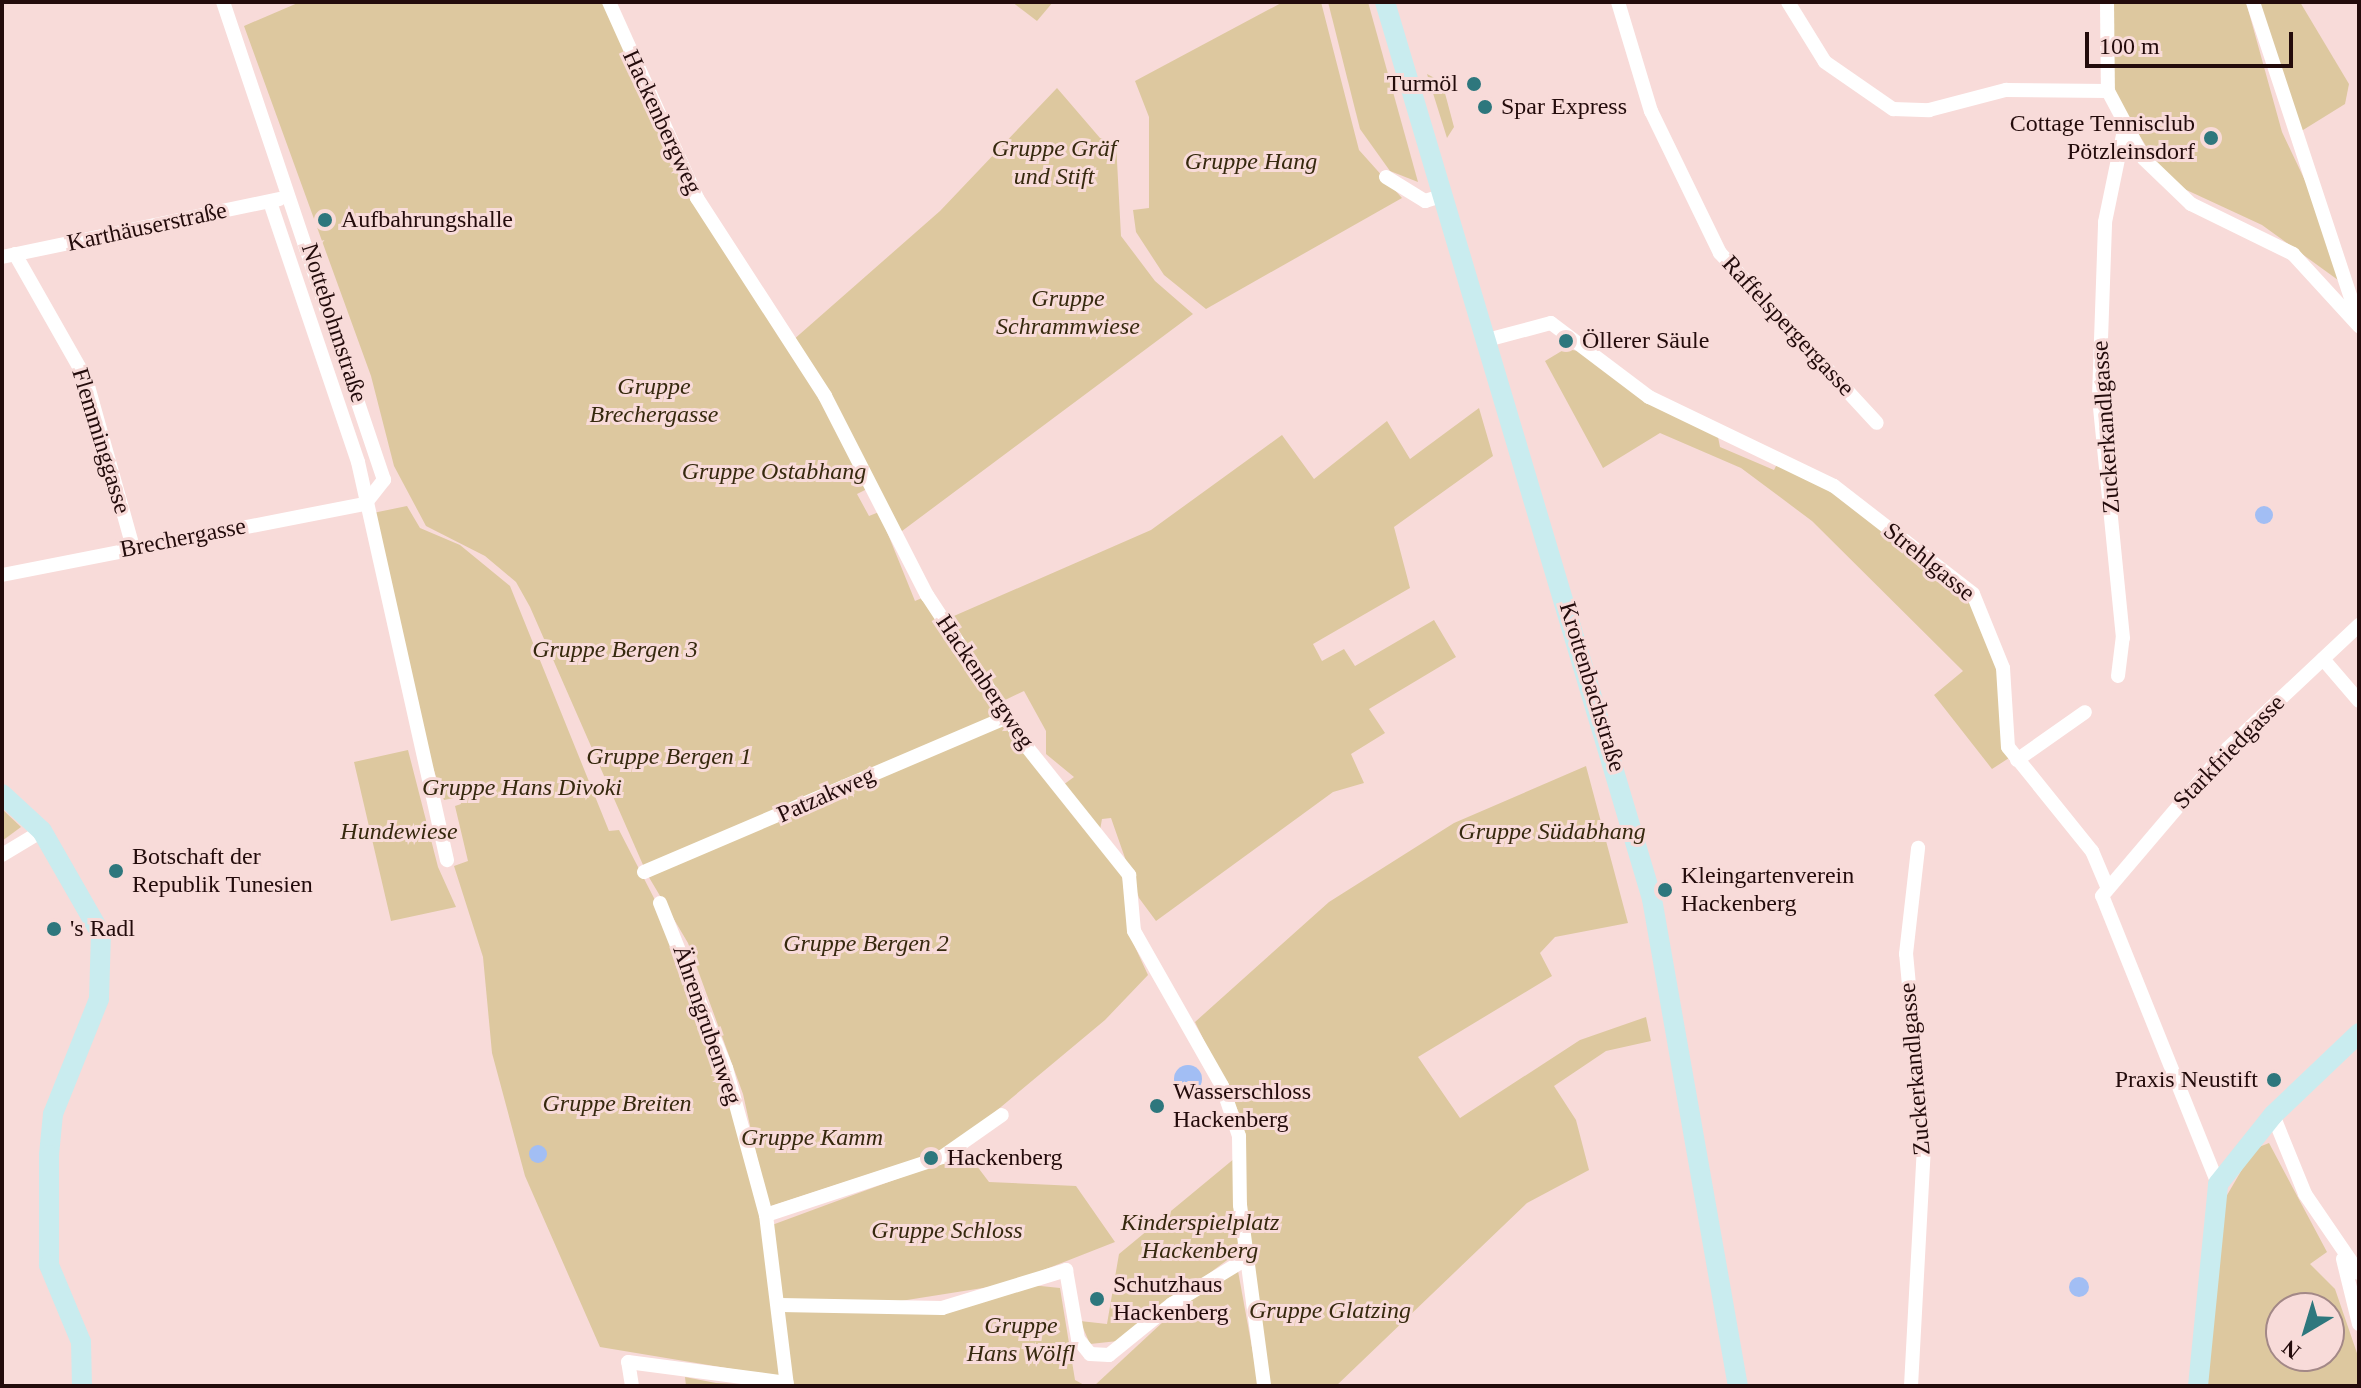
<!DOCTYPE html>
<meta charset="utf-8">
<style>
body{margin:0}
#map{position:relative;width:2361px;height:1388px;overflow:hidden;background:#f8dbd9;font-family:"Times New Roman",serif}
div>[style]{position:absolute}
.green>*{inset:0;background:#ddc89f}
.water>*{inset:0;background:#a2bef4}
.round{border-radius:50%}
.street>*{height:14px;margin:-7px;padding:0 7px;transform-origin:7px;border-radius:7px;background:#fff}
.secondary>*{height:20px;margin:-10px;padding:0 10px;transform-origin:10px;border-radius:10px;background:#c9ecef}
.dots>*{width:22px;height:22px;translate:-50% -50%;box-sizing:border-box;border:4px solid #f8dbd9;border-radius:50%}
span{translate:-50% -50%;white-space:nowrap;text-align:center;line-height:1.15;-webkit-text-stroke:6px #f8dbd9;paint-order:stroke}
.poi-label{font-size:24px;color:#230b0b}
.right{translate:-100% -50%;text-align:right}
.left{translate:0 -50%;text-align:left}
.street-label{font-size:24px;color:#230b0b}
.park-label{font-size:24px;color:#36290e;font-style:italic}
.frame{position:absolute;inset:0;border:4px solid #230b0b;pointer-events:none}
.north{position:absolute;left:2265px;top:1292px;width:80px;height:80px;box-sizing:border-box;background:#f8dbd9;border:2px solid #a38887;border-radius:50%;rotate:218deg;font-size:22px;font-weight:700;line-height:32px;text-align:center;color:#230b0b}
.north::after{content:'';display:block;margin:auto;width:28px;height:36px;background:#2e777d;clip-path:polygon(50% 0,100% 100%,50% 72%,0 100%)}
.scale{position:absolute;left:2085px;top:32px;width:208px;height:36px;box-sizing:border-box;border:4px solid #230b0b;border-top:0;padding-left:10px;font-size:24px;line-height:28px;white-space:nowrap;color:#230b0b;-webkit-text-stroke:6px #f8dbd9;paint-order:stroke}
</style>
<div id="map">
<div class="green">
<div style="clip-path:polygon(300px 2px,603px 2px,696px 203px,820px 393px,867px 489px,857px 494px,869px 516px,879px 512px,915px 601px,922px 598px,947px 619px,1151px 530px,1282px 435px,1314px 479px,1387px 421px,1410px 459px,1479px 408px,1493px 456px,1394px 527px,1410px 588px,1313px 644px,1322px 661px,1344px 649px,1355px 666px,1434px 620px,1456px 657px,1369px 709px,1385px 733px,1351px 754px,1364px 783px,1333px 792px,1156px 921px,1139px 898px,1111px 818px,1102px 819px,1100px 830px,1063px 785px,1074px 777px,1046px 754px,1046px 731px,1024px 691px,1003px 701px,1122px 874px,1130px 936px,1148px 975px,1105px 1020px,953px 1147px,768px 1207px,743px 1094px,688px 943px,647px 874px,530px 607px,516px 582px,485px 556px,426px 526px,394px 466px,371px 376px,244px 26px)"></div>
<div style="clip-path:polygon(1012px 2px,1053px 2px,1037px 21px)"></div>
<div style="clip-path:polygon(1283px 2px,1321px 2px,1359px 150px,1402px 198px,1206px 309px,1164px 275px,1136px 232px,1133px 210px,1149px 208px,1149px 117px,1135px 81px)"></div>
<div style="clip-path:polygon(1328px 2px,1368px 2px,1418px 182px,1390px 171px,1360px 129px)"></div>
<div style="clip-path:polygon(2110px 2px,2246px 2px,2282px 132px,2329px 231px,2338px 280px,2262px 225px,2180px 187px,2156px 162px,2113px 93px)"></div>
<div style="clip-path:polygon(2258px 2px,2300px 2px,2349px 84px,2345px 104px,2295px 135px)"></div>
<div style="clip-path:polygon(1427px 74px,1442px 82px,1454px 127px,1447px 138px)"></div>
<div style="clip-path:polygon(1057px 88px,1100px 138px,1116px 142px,1121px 236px,1155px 281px,1193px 314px,898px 534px,792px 341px,940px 211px)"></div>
<div style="clip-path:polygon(1565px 349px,1579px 351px,1642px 400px,1718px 437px,1720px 447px,1774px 470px,1779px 460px,1816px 478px,1969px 595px,1998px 655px,2009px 758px,1992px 769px,1934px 695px,1963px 671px,1812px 521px,1741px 468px,1660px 433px,1603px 468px,1545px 361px)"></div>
<div style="clip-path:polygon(407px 506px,420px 528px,460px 545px,510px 586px,609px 831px,619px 830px,673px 935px,718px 1056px,759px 1207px,780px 1377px,600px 1347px,525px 1176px,492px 1053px,483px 957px,454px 866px,468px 861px,455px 806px,461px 804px,459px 797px,444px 800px,426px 747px,373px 513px)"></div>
<div style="clip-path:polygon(408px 750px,438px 867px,456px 907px,391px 921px,354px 762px)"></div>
<div style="clip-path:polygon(1586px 766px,1628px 923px,1555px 937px,1540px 953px,1552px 976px,1418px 1057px,1460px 1118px,1580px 1040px,1646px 1017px,1651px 1041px,1606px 1051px,1554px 1086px,1576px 1120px,1589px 1170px,1527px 1203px,1336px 1386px,1270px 1386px,1244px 1202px,1243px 1121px,1195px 1022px,1329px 902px,1454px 823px)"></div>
<div style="clip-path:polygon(2px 809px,21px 827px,2px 841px)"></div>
<div style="clip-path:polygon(evenodd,2269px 1143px,2327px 1252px,2310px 1264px,2335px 1289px,2359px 1359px,2359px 1386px,2206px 1386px,2223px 1202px,2254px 1149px,2269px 1143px,2281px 1308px,2329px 1308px,2329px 1356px,2281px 1356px,2281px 1308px)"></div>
<div style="clip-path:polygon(967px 1153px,989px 1182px,1076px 1186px,1115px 1242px,1008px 1284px,888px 1303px,951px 1312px,1031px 1285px,1060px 1288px,1075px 1380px,1086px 1386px,791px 1386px,772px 1225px)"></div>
<div style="clip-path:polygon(1235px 1158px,1238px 1252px,1118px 1341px,1090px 1344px,1080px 1321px,1107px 1324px,1119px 1254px)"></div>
<div style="clip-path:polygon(1238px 1271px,1259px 1386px,1094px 1386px,1178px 1308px)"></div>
<div style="clip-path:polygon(685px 1377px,716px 1383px,767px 1386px,686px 1386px)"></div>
</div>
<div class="water">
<div class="round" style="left:2255px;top:506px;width:18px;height:18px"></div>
<div class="round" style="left:1174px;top:1065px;width:28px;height:28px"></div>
<div class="round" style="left:529px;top:1145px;width:18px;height:18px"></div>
<div class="round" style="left:2069px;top:1277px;width:20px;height:20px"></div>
</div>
<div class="street">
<div style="left:609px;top:2px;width:215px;rotate:65.8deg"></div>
<div style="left:697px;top:198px;width:236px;rotate:57.1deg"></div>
<div style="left:825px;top:396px;width:224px;rotate:62.9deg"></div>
<div style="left:927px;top:595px;width:182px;rotate:56.7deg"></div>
<div style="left:1027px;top:747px;width:164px;rotate:51.4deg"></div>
<div style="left:1129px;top:875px;width:56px;rotate:84.9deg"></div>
<div style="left:1134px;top:931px;width:178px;rotate:60.4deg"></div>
<div style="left:1222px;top:1086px;width:53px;rotate:71.2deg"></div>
<div style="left:1239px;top:1136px;width:69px;rotate:89.2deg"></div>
<div style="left:1240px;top:1205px;width:183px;rotate:82.4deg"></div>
<div style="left:1618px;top:2px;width:114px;rotate:73.2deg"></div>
<div style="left:1651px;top:111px;width:158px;rotate:64.1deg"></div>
<div style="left:1720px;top:253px;width:231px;rotate:47.3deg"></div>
<div style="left:1788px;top:2px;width:70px;rotate:58.3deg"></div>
<div style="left:1825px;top:62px;width:83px;rotate:34.7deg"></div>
<div style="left:1893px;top:109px;width:36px;rotate:2deg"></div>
<div style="left:1929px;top:110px;width:80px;rotate:-14.6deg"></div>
<div style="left:2006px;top:90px;width:102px;rotate:0.6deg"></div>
<div style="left:2107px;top:2px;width:89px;rotate:89.4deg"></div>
<div style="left:2108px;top:91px;width:77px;rotate:62.1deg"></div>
<div style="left:2144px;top:159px;width:65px;rotate:43.8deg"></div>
<div style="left:2191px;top:204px;width:114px;rotate:26.1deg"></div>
<div style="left:2293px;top:254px;width:98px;rotate:47.5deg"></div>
<div style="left:2253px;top:2px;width:334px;rotate:71.7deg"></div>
<div style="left:1386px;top:177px;width:46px;rotate:31.6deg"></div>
<div style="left:1425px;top:201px;width:21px;rotate:-17deg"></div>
<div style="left:270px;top:202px;width:274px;rotate:71.3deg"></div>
<div style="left:358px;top:462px;width:408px;rotate:77.4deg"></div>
<div style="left:15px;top:254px;width:144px;rotate:60.4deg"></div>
<div style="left:86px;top:379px;width:174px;rotate:74.4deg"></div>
<div style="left:2px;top:257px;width:283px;rotate:-11.8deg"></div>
<div style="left:1487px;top:340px;width:66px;rotate:-14.9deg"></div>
<div style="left:1551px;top:323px;width:123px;rotate:37.1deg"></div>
<div style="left:1649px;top:397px;width:205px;rotate:25.7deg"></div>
<div style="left:1834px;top:486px;width:176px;rotate:37.8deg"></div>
<div style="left:1973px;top:594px;width:80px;rotate:67.9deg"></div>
<div style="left:2003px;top:668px;width:79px;rotate:86.4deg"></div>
<div style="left:2008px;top:747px;width:134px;rotate:51.1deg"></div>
<div style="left:2092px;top:851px;width:39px;rotate:67deg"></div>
<div style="left:2px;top:575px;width:370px;rotate:-11.1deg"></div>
<div style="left:365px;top:504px;width:31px;rotate:-52deg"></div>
<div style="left:384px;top:480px;width:504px;rotate:-108.61deg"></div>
<div style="left:2323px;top:659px;width:55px;rotate:49.4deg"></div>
<div style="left:2118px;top:676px;width:38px;rotate:-83deg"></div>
<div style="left:2123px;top:638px;width:242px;rotate:-95.7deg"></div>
<div style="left:2099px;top:397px;width:175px;rotate:-88deg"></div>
<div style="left:2105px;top:222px;width:94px;rotate:-78.3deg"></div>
<div style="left:2017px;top:760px;width:83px;rotate:-35.2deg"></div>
<div style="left:2px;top:855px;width:47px;rotate:-31deg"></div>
<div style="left:644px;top:872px;width:395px;rotate:-23.1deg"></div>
<div style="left:660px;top:903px;width:178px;rotate:68.2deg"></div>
<div style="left:726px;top:1068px;width:152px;rotate:74.8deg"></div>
<div style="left:766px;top:1215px;width:172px;rotate:83deg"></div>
<div style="left:2273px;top:1115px;width:85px;rotate:67.9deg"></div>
<div style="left:2305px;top:1194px;width:96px;rotate:55.6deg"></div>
<div style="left:2218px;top:1184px;width:310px;rotate:-111.9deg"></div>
<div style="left:2102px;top:896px;width:194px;rotate:-49.6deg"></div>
<div style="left:2228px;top:748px;width:180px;rotate:-43.2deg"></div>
<div style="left:766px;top:1215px;width:185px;rotate:-18.2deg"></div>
<div style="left:942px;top:1157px;width:73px;rotate:-35deg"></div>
<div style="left:2343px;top:1259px;width:67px;rotate:76.2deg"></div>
<div style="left:780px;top:1305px;width:162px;rotate:1.1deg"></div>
<div style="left:942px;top:1308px;width:130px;rotate:-17deg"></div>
<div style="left:1066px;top:1270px;width:70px;rotate:80.1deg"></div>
<div style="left:1078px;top:1339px;width:19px;rotate:51deg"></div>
<div style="left:1090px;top:1354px;width:19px;rotate:3deg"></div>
<div style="left:1109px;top:1355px;width:81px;rotate:-39deg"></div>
<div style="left:1172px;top:1304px;width:87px;rotate:-31.3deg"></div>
<div style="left:632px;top:1386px;width:24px;rotate:-99deg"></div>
<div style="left:628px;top:1362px;width:160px;rotate:7.5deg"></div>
<div style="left:1911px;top:1386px;width:239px;rotate:-86.9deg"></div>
<div style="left:1924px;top:1147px;width:194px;rotate:-95.3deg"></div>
<div style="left:1906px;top:954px;width:107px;rotate:-83.5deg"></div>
</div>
<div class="secondary">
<div style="left:1385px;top:2px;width:936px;rotate:73.42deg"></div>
<div style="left:1652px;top:899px;width:495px;rotate:80deg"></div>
<div style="left:2px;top:794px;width:54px;rotate:42.8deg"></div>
<div style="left:42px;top:831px;width:119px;rotate:60.2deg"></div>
<div style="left:101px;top:934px;width:65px;rotate:91.8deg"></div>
<div style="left:99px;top:999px;width:124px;rotate:111.8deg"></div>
<div style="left:53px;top:1114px;width:41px;rotate:95.6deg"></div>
<div style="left:49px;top:1155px;width:110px;rotate:90deg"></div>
<div style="left:49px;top:1265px;width:83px;rotate:67.4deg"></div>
<div style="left:81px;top:1342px;width:44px;rotate:88.7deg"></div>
<div style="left:2198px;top:1386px;width:203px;rotate:-84.3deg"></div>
<div style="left:2218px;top:1184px;width:88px;rotate:-51.4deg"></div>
<div style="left:2273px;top:1115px;width:119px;rotate:-43.6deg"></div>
</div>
<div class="dots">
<div style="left:1474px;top:84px;background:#2e777d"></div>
<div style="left:1485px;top:107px;background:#2e777d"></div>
<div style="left:2211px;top:138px;background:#2e777d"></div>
<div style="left:325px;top:220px;background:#2e777d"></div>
<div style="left:1566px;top:341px;background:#2e777d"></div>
<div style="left:116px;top:871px;background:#2e777d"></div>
<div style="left:1665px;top:890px;background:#2e777d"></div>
<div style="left:54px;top:929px;background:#2e777d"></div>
<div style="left:2274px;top:1080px;background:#2e777d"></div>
<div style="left:1157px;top:1106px;background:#2e777d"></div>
<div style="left:931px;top:1158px;background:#2e777d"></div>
<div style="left:1097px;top:1299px;background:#2e777d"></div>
</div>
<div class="poi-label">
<span class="right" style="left:1458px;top:84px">Turmöl</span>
<span class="left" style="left:1501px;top:107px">Spar Express</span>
<span class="right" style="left:2195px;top:138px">Cottage Tennisclub<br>Pötzleinsdorf</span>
<span class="left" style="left:341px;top:220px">Aufbahrungshalle</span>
<span class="left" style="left:1582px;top:341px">Öllerer Säule</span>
<span class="left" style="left:132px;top:871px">Botschaft der<br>Republik Tunesien</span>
<span class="left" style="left:1681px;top:890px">Kleingartenverein<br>Hackenberg</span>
<span class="left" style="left:70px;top:929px">'s Radl</span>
<span class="right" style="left:2258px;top:1080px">Praxis Neustift</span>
<span class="left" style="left:1173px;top:1106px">Wasserschloss<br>Hackenberg</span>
<span class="left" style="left:947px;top:1158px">Hackenberg</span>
<span class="left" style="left:1113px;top:1299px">Schutzhaus<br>Hackenberg</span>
</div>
<div class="street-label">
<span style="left:662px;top:122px;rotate:65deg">Hackenbergweg</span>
<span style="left:147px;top:227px;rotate:-12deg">Karthäuserstraße</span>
<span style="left:334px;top:323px;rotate:72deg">Nottebohmstraße</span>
<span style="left:1788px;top:326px;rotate:47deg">Raffelspergergasse</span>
<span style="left:2106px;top:427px;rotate:-94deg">Zuckerkandlgasse</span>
<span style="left:101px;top:441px;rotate:73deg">Flemminggasse</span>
<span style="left:183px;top:538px;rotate:-11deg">Brechergasse</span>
<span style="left:1929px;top:562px;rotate:39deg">Strehlgasse</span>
<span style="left:985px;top:682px;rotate:56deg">Hackenbergweg</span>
<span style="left:1592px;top:687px;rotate:73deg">Krottenbachstraße</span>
<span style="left:2229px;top:752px;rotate:-46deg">Starkfriedgasse</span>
<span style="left:826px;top:795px;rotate:-24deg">Patzakweg</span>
<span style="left:707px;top:1025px;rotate:71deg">Ährengrubenweg</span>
<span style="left:1915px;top:1069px;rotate:-95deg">Zuckerkandlgasse</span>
</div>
<div class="park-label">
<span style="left:1054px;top:163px">Gruppe Gräf<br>und Stift</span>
<span style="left:1251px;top:162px">Gruppe Hang</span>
<span style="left:1068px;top:313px">Gruppe<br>Schrammwiese</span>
<span style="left:654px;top:401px">Gruppe<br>Brechergasse</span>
<span style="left:774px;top:472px">Gruppe Ostabhang</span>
<span style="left:615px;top:650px">Gruppe Bergen 3</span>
<span style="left:669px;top:757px">Gruppe Bergen 1</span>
<span style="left:522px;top:788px">Gruppe Hans Divoki</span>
<span style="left:399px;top:832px">Hundewiese</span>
<span style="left:1552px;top:832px">Gruppe Südabhang</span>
<span style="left:866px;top:944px">Gruppe Bergen 2</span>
<span style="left:617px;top:1104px">Gruppe Breiten</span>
<span style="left:812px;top:1138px">Gruppe Kamm</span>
<span style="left:1200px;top:1237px">Kinderspielplatz<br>Hackenberg</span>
<span style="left:947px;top:1231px">Gruppe Schloss</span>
<span style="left:1330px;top:1311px">Gruppe Glatzing</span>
<span style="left:1021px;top:1340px">Gruppe<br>Hans Wölfl</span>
</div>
<div class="frame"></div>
<div class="north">N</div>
<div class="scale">100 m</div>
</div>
